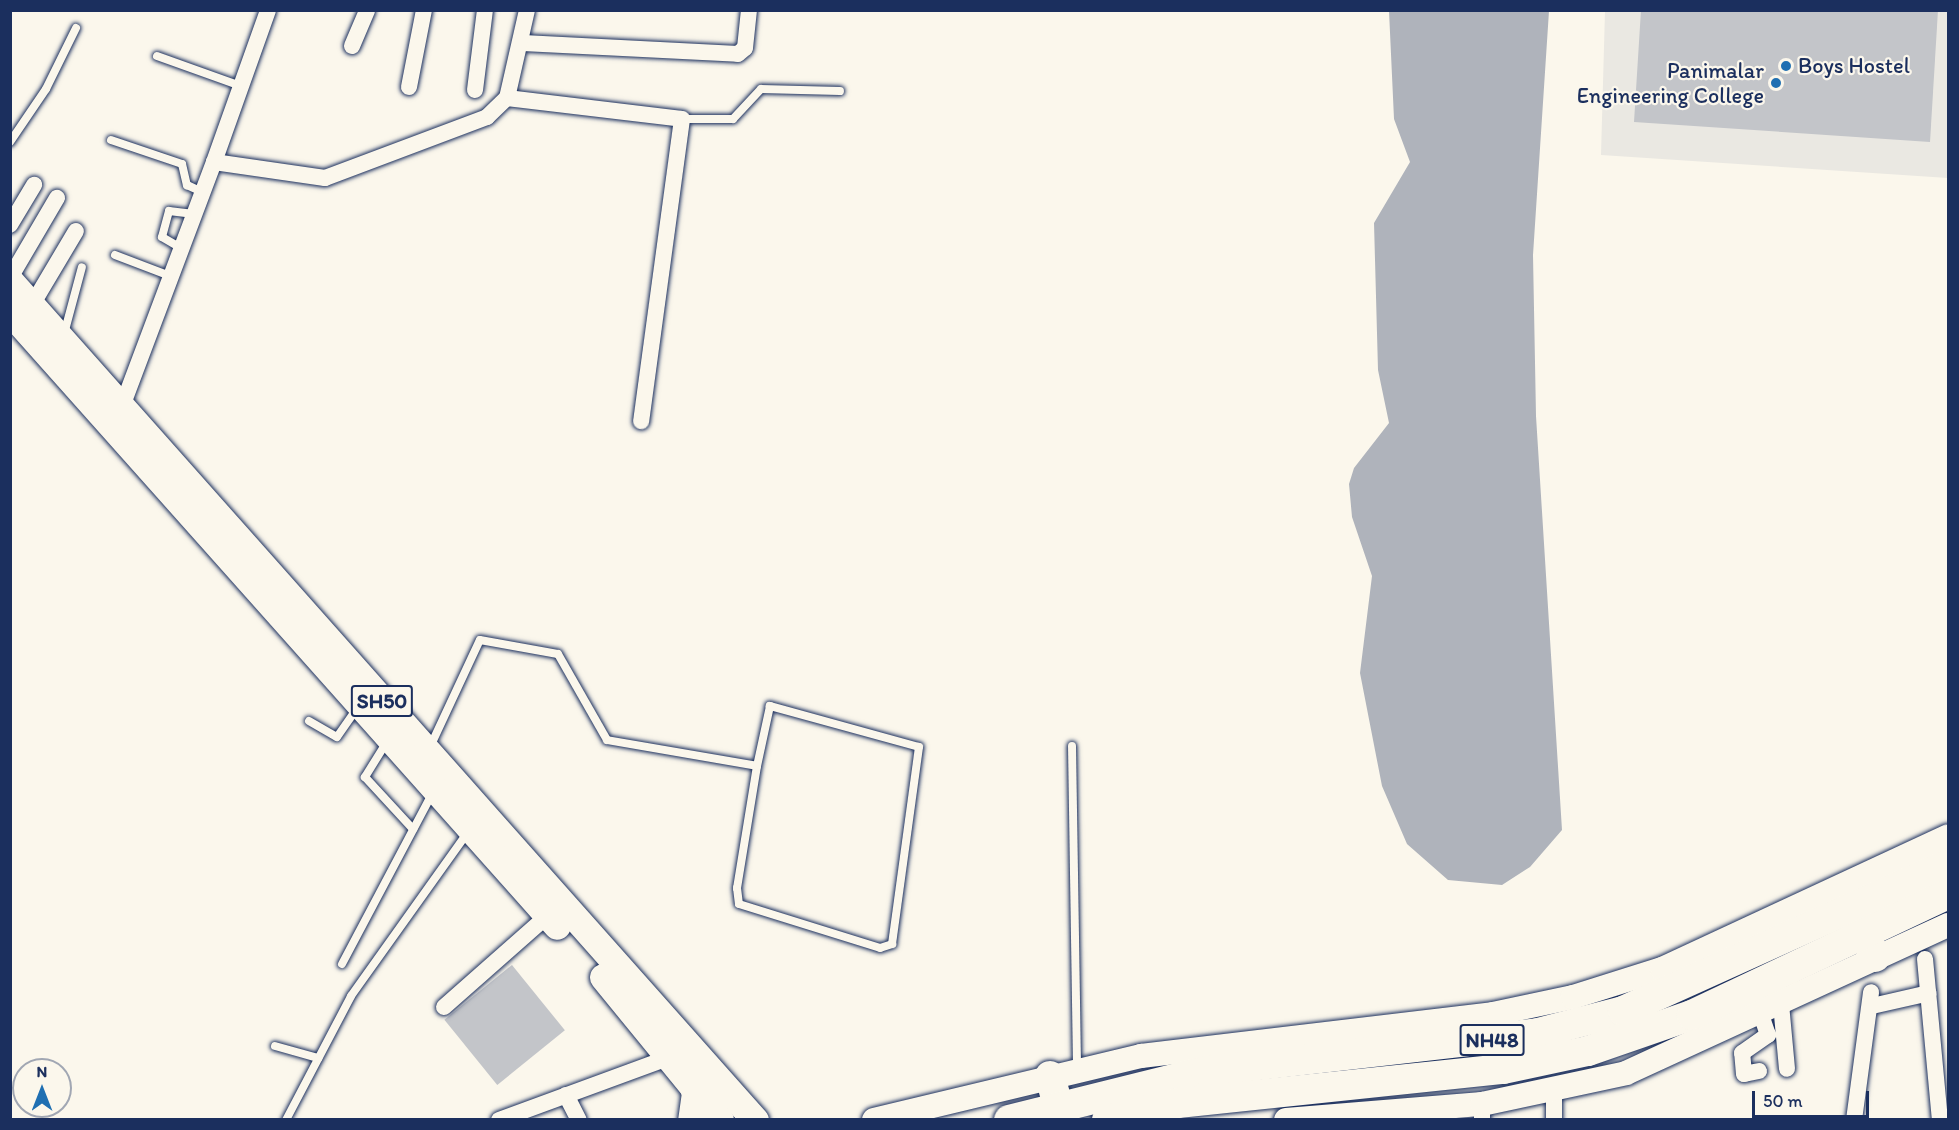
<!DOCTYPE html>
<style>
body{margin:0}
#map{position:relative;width:1959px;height:1130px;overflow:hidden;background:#fbf7ec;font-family:Itim,sans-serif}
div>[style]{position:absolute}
.built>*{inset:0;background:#eae8e2}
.water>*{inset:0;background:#afb3bb}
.building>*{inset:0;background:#c3c5c9;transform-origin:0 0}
.roads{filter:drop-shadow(0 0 2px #1b2f5e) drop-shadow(0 0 2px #1b2f5e)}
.lane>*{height:8px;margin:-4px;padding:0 4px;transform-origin:4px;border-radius:4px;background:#fbf7ec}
.street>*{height:16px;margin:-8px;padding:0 8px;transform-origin:8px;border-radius:8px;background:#fbf7ec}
.secondary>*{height:24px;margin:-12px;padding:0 12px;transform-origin:12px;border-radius:12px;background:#fbf7ec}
.primary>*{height:27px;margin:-13.5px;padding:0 13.5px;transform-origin:13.5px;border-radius:13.5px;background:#fbf7ec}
.highway>*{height:30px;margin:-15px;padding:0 15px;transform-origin:15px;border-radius:15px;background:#fbf7ec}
.dots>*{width:16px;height:16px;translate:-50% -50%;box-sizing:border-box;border:3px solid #fbf7ec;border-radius:50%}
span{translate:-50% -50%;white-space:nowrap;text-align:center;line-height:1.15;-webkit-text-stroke:4.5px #fbf7ec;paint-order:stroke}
.shield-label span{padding:2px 4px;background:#fbf7ec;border:2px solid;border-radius:4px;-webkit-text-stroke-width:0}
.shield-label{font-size:21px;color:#1b2f5e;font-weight:700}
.poi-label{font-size:22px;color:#1b2f5e}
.left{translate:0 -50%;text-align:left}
.right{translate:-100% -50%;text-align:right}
.frame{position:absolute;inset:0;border:12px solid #1b2f5e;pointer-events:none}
.north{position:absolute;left:12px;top:1058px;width:60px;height:60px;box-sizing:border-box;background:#fbf7ec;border:2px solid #a1a7b3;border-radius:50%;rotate:0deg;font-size:16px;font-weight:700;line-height:24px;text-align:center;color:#1b2f5e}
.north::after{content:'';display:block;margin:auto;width:21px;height:27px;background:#1f6fb2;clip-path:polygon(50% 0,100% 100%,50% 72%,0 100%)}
.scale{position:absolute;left:1752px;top:1091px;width:117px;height:27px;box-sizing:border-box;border:3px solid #1b2f5e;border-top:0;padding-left:8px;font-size:18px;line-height:21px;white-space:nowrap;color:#1b2f5e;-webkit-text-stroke:4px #fbf7ec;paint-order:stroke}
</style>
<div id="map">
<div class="built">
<div style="clip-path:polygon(1605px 11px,1948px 11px,1948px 178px,1601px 155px)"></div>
</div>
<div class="water">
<div style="clip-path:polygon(1389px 11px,1549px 11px,1533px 255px,1536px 416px,1562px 830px,1530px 867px,1502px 885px,1448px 880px,1407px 844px,1382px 786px,1360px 673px,1372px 576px,1352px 517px,1349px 484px,1354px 468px,1389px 423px,1378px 370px,1374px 223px,1410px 162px,1394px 119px)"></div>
</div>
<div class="building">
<div style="clip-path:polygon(1641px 10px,1938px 10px,1930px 142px,1634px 122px)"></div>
<div style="left:512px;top:965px;width:84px;height:87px;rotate:51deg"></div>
</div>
<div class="roads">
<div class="lane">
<div style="left:157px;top:56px;width:89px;rotate:19.7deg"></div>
<div style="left:682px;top:119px;width:51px"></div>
<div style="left:733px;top:119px;width:41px;rotate:-47deg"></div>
<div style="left:761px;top:89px;width:79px;rotate:1.5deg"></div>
<div style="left:111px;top:140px;width:75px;rotate:18.7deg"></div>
<div style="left:182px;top:164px;width:22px;rotate:77deg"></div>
<div style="left:187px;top:185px;width:17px;rotate:25deg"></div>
<div style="left:10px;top:142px;width:64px;rotate:-55.8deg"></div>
<div style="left:46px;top:89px;width:68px;rotate:-63.8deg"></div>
<div style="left:181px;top:248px;width:22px;rotate:-150deg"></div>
<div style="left:162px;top:237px;width:27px;rotate:-75deg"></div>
<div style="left:169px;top:211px;width:25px;rotate:7deg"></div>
<div style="left:115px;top:255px;width:59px;rotate:20.9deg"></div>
<div style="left:64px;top:334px;width:69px;rotate:-75deg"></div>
<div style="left:309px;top:721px;width:32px;rotate:30deg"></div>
<div style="left:337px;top:737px;width:35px;rotate:-55deg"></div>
<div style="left:388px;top:740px;width:44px;rotate:121.9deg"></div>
<div style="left:365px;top:777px;width:71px;rotate:47.3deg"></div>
<div style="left:1072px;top:746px;width:323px;rotate:89.1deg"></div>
<div style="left:430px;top:747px;width:118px;rotate:-65deg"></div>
<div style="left:480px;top:640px;width:79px;rotate:10.2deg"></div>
<div style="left:558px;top:654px;width:99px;rotate:60.3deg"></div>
<div style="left:607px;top:740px;width:152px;rotate:9.8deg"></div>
<div style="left:757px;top:766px;width:124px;rotate:99.3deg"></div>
<div style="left:737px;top:888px;width:16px;rotate:83deg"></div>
<div style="left:739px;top:904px;width:148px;rotate:17.3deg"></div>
<div style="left:880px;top:948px;width:13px;rotate:-18deg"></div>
<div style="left:892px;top:944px;width:199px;rotate:-82.2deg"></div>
<div style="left:919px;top:747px;width:155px;rotate:-164.6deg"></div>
<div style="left:770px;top:706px;width:61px;rotate:102.2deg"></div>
<div style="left:342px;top:964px;width:195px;rotate:-62.1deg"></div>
<div style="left:275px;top:1046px;width:45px;rotate:15.6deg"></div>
<div style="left:286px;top:1120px;width:140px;rotate:-62.3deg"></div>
<div style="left:351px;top:996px;width:201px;rotate:-54.5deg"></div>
</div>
<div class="street">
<div style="left:523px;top:43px;width:215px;rotate:2.9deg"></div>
<div style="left:738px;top:54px;width:9px;rotate:-41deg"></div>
<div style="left:745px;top:48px;width:38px;rotate:-84deg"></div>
<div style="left:352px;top:46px;width:39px;rotate:-67deg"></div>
<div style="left:409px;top:87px;width:78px;rotate:-79deg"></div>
<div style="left:475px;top:90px;width:81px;rotate:-82.9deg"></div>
<div style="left:507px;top:98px;width:176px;rotate:6.8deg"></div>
<div style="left:682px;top:119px;width:305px;rotate:97.7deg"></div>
<div style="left:214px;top:162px;width:161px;rotate:-70.4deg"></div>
<div style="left:10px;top:225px;width:47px;rotate:-59deg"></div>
<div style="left:10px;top:278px;width:93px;rotate:-59.6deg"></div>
<div style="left:32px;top:305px;width:86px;rotate:-59.3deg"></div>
<div style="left:120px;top:412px;width:267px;rotate:-69.4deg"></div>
<div style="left:214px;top:162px;width:112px;rotate:8.2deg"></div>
<div style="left:325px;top:178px;width:173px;rotate:-20.6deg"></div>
<div style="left:487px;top:117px;width:28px;rotate:-44deg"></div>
<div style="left:507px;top:98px;width:90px;rotate:-77.2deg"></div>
<div style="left:1925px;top:959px;width:162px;rotate:84.7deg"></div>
<div style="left:1781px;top:1004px;width:65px;rotate:84.7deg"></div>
<div style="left:1872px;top:1006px;width:58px;rotate:-12.8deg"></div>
<div style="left:444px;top:1007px;width:147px;rotate:-41.4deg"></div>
<div style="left:1759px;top:1071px;width:15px;rotate:169deg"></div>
<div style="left:1744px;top:1074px;width:21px;rotate:-95deg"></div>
<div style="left:1742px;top:1053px;width:32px;rotate:-35deg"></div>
<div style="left:1768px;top:1035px;width:21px;rotate:-109deg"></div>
<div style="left:566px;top:1095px;width:28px;rotate:63deg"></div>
<div style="left:1482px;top:1104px;width:16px;rotate:90deg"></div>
<div style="left:499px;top:1120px;width:182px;rotate:-20.2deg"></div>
<div style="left:1554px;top:1120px;width:28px;rotate:-90deg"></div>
<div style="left:1854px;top:1120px;width:129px;rotate:-82.4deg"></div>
</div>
<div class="secondary">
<div style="left:688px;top:1079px;width:15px;rotate:67deg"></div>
<div style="left:694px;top:1093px;width:27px;rotate:98deg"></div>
<div style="left:874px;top:1120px;width:275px;rotate:-13.5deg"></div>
<div style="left:1141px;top:1056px;width:354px;rotate:-6.8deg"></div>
<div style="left:1493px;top:1014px;width:82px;rotate:-12deg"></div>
<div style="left:1573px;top:997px;width:93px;rotate:-17.5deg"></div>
<div style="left:1662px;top:969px;width:315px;rotate:-24.9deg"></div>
<div style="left:1286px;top:1120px;width:197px;rotate:-4.7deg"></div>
<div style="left:1482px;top:1104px;width:147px;rotate:-12.1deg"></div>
<div style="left:1626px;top:1073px;width:354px;rotate:-24.7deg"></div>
</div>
<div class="primary">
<div style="left:10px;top:281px;width:1122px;rotate:48.4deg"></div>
<div style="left:10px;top:312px;width:822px;rotate:48.3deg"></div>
<div style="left:603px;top:977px;width:185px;rotate:50.7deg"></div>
</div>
<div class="highway">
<div style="left:1862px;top:931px;width:29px;rotate:63deg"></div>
<div style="left:1050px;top:1076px;width:30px;rotate:75deg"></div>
<div style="left:1009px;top:1120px;width:203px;rotate:-14deg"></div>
<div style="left:1206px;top:1071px;width:334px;rotate:-6.5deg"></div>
<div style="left:1538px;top:1033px;width:88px;rotate:-14.5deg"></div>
<div style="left:1623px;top:1011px;width:357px;rotate:-24.3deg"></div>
<div style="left:1107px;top:1120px;width:73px;rotate:-13.5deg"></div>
<div style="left:1178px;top:1103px;width:327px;rotate:-6deg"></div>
<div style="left:1503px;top:1069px;width:87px;rotate:-12deg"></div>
<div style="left:1588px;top:1051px;width:110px;rotate:-19.1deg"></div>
<div style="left:1692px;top:1015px;width:283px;rotate:-25.3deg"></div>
</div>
</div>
<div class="dots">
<div style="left:1786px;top:66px;background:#1f6fb2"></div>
<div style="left:1776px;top:83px;background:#1f6fb2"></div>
</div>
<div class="shield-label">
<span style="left:382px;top:701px">SH50</span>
<span style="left:1492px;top:1040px">NH48</span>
</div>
<div class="poi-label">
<span class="left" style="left:1798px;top:66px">Boys Hostel</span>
<span class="right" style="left:1764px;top:83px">Panimalar<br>Engineering College</span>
</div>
<div class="frame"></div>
<div class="north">N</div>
<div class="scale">50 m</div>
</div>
